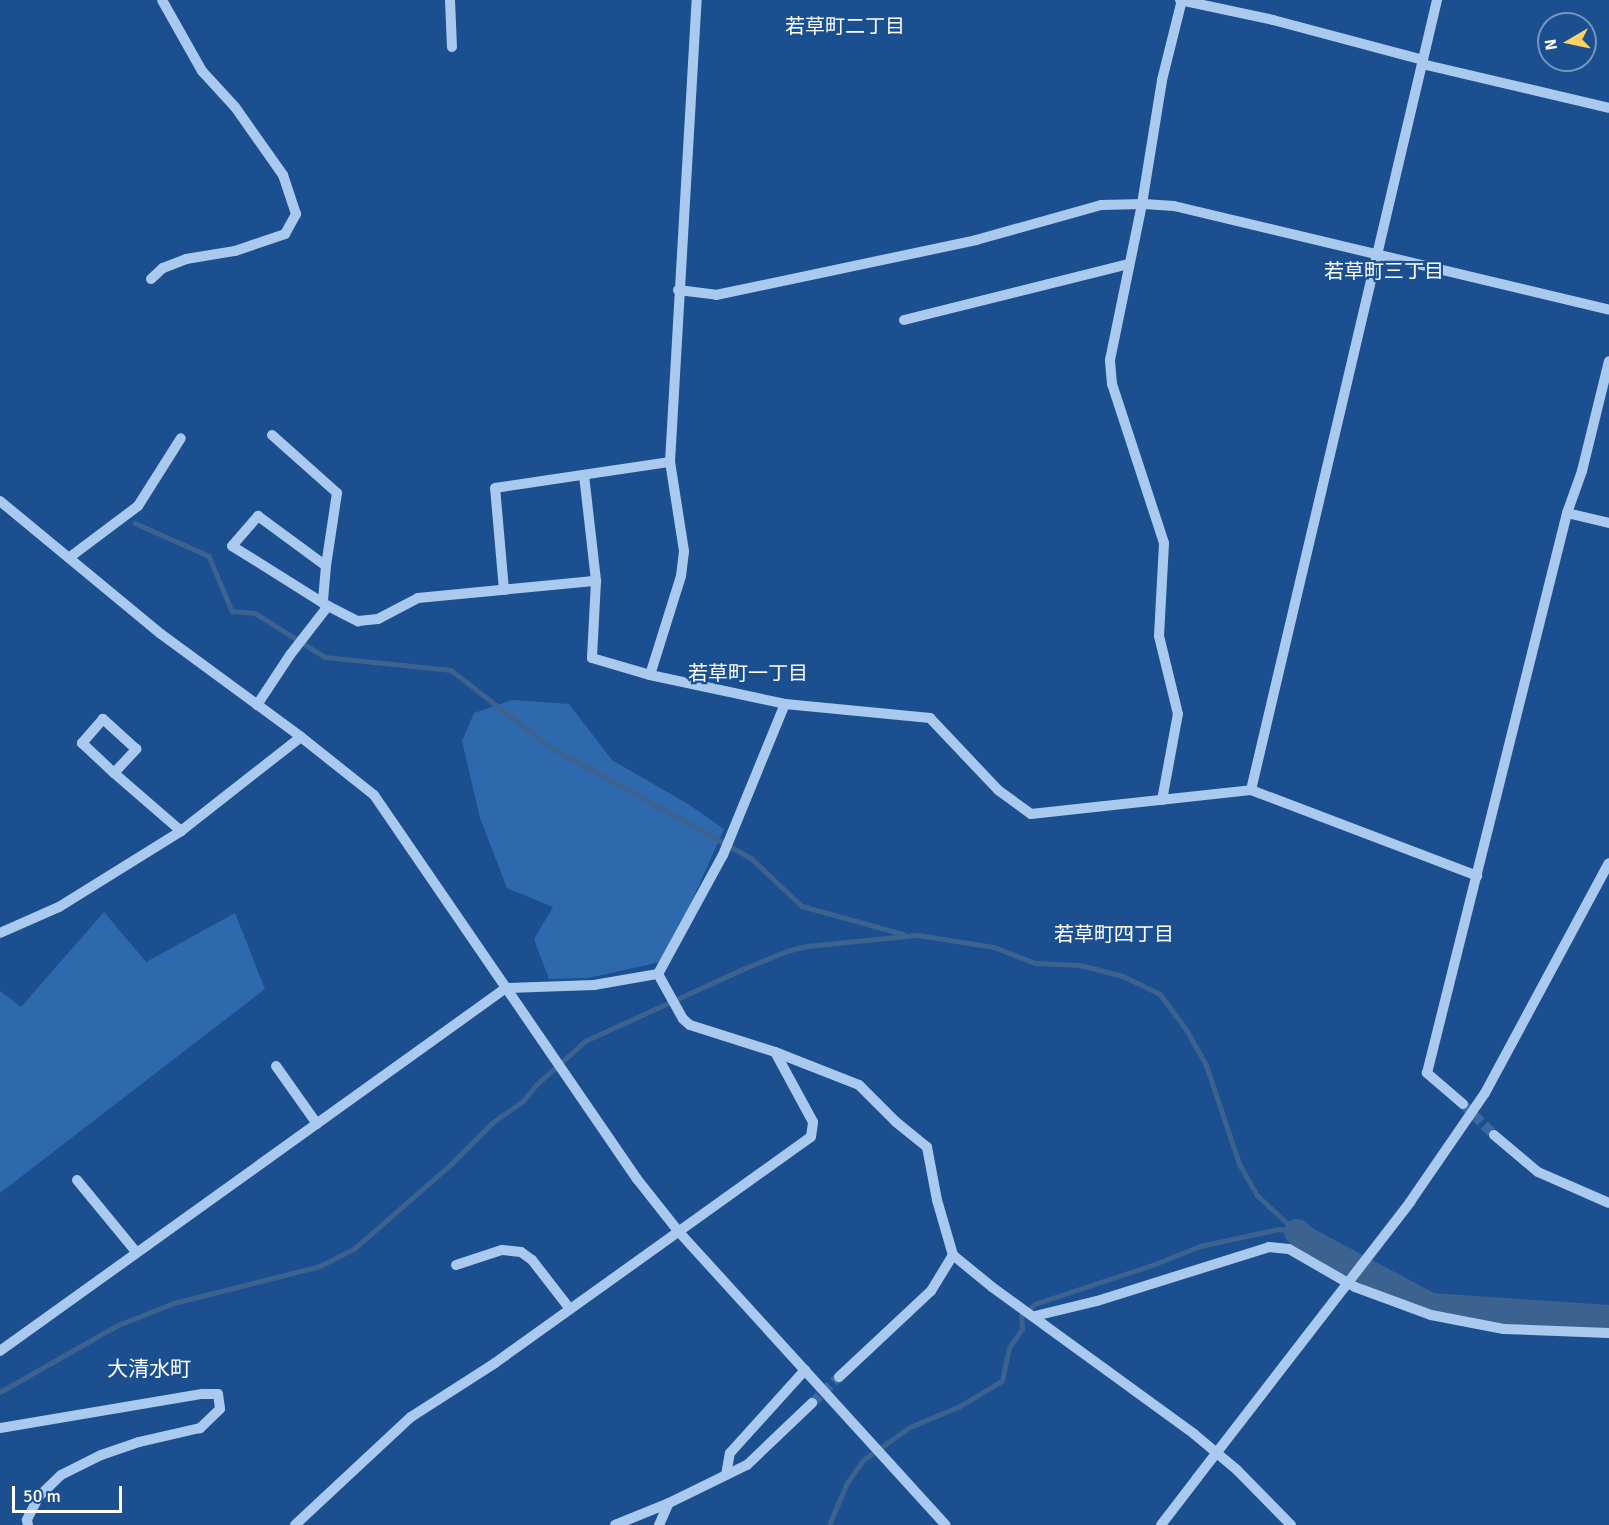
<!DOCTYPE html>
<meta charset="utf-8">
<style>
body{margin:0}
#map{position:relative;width:1609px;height:1525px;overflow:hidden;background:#1b4f8f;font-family:Signika,"Noto Sans JP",sans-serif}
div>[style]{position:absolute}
.green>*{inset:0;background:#2e69ad}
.stream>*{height:4.5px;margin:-2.25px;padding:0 2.25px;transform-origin:2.25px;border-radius:2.25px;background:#3c6290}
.river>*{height:26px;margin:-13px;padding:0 13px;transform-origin:13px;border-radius:13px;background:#3c6290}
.minor-tunnel>*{height:10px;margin-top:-5px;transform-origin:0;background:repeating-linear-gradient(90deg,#3d69a0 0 10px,transparent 0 15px)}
.minor>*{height:10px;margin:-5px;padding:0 5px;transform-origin:5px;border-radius:5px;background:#a9c9ee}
.minor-bridge>*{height:10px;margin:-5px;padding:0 5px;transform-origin:5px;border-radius:5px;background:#a9c9ee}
span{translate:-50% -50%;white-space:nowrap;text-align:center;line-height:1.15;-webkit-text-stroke:4.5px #1b4f8f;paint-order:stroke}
.neighbourhood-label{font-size:20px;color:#fff}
.quarter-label{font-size:21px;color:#fff}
.north{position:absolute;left:1537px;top:12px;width:60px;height:60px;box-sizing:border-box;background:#1b4f8f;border:2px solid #7695bc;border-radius:50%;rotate:261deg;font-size:16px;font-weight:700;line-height:24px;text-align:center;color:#fff}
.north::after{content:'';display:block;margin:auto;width:21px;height:27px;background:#ffd166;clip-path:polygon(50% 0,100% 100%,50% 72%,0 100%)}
.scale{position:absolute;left:12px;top:1486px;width:110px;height:27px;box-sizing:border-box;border:3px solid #fff;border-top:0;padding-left:8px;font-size:18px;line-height:21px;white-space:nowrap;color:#fff;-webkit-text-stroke:4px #1b4f8f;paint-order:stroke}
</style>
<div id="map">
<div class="green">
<div style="clip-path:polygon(512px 700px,569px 704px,612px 760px,688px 804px,724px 829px,665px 961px,588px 978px,549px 979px,534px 939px,553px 907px,507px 888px,480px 818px,462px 741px,474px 713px)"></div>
<div style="clip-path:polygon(104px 912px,146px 962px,235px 913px,265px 989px,0 1193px,0 991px,21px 1007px)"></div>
</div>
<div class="stream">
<div style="left:135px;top:523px;width:81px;rotate:24deg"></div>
<div style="left:209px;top:556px;width:60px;rotate:67.3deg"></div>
<div style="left:232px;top:611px;width:23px;rotate:5deg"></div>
<div style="left:255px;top:613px;width:83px;rotate:32.2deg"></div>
<div style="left:325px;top:657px;width:127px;rotate:5.9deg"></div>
<div style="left:451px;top:670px;width:124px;rotate:37.8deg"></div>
<div style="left:549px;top:746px;width:231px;rotate:29deg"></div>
<div style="left:751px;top:858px;width:70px;rotate:43.3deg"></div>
<div style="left:802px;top:906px;width:105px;rotate:15.5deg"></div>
<div style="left:0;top:1392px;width:136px;rotate:-29.6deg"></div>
<div style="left:118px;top:1325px;width:60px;rotate:-21.4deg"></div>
<div style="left:174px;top:1303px;width:151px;rotate:-14.2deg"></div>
<div style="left:320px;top:1266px;width:39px;rotate:-27deg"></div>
<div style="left:355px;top:1248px;width:125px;rotate:-41.1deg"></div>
<div style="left:449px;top:1166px;width:62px;rotate:-45deg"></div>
<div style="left:493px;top:1122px;width:37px;rotate:-35deg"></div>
<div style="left:523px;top:1101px;width:21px;rotate:-51deg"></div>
<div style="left:536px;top:1085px;width:66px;rotate:-41.9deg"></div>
<div style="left:585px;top:1041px;width:174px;rotate:-24.5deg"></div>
<div style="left:743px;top:969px;width:48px;rotate:-22.2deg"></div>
<div style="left:787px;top:951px;width:21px;rotate:-14deg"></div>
<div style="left:807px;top:946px;width:112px;rotate:-5.7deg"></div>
<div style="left:918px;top:935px;width:77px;rotate:9deg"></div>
<div style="left:994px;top:947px;width:44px;rotate:21.3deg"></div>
<div style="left:1035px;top:963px;width:45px;rotate:2.5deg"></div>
<div style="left:1080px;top:965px;width:44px;rotate:14.3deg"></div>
<div style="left:1123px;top:976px;width:41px;rotate:25.9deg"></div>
<div style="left:1160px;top:994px;width:44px;rotate:53.4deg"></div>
<div style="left:1186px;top:1029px;width:40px;rotate:60.3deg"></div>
<div style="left:1206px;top:1064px;width:107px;rotate:71.4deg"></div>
<div style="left:1240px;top:1165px;width:34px;rotate:60deg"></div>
<div style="left:1257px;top:1195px;width:54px;rotate:42.8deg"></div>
<div style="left:829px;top:1525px;width:46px;rotate:-66.8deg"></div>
<div style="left:847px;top:1483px;width:28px;rotate:-55deg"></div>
<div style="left:863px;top:1460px;width:57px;rotate:-35.1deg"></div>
<div style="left:910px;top:1427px;width:54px;rotate:-22.8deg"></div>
<div style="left:960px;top:1406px;width:49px;rotate:-30.8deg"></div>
<div style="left:1002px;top:1381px;width:34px;rotate:-78deg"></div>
<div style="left:1009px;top:1348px;width:23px;rotate:-56deg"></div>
<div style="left:1022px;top:1329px;width:13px;rotate:-94deg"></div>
<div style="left:1021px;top:1316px;width:18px;rotate:-41deg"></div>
<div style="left:1035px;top:1304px;width:126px;rotate:-18.4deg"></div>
<div style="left:1155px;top:1264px;width:48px;rotate:-21.8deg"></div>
<div style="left:1200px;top:1246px;width:81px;rotate:-12.1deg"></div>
<div style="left:1279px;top:1229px;width:18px;rotate:9deg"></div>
</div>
<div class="river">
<div style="left:1297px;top:1232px;width:11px;rotate:41deg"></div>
<div style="left:1305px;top:1239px;width:143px;rotate:28deg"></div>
<div style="left:1431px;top:1306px;width:178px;rotate:3.9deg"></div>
</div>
<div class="minor-tunnel">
<div style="left:1463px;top:1104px;width:44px;rotate:45deg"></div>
<div style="left:812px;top:1403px;width:37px;rotate:-44deg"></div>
</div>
<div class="minor">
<div style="left:450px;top:0;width:47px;rotate:87.6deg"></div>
<div style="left:1180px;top:0;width:95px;rotate:12.1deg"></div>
<div style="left:1273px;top:20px;width:155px;rotate:14.9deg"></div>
<div style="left:1422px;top:64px;width:192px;rotate:13.2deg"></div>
<div style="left:151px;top:279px;width:16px;rotate:-43deg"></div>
<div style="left:163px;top:268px;width:25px;rotate:-21deg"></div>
<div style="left:186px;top:259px;width:50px;rotate:-9.3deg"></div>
<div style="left:235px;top:251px;width:53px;rotate:-18.8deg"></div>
<div style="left:285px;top:234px;width:23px;rotate:-61deg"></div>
<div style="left:296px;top:214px;width:41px;rotate:-108.4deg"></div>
<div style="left:283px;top:175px;width:83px;rotate:-125.2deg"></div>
<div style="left:235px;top:107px;width:49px;rotate:-132.5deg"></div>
<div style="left:202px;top:71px;width:81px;rotate:-119.4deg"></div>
<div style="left:678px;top:290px;width:38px;rotate:7deg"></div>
<div style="left:716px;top:295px;width:266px;rotate:-11.9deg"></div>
<div style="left:976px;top:240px;width:130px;rotate:-15.6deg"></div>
<div style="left:1101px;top:205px;width:43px;rotate:-1.3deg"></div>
<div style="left:1144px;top:204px;width:30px;rotate:4deg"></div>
<div style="left:1174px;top:206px;width:447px;rotate:13.4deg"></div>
<div style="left:904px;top:320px;width:232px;rotate:-14deg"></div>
<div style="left:272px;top:435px;width:87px;rotate:41.7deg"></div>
<div style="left:337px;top:493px;width:74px;rotate:98.6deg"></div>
<div style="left:584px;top:475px;width:107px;rotate:83.5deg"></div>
<div style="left:0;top:501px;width:209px;rotate:39.6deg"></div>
<div style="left:161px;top:634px;width:174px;rotate:36.3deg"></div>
<div style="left:301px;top:737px;width:93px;rotate:38.5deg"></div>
<div style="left:374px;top:795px;width:465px;rotate:55.6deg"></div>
<div style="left:637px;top:1179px;width:68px;rotate:51.6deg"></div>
<div style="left:679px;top:1232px;width:396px;rotate:47.7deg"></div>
<div style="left:1567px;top:513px;width:43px;rotate:13.4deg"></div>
<div style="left:70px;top:557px;width:85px;rotate:-36.9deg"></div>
<div style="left:138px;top:506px;width:80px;rotate:-57.7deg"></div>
<div style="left:504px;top:590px;width:102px;rotate:-95deg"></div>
<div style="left:495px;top:488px;width:177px;rotate:-8.5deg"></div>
<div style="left:328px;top:606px;width:34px;rotate:27deg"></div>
<div style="left:358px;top:621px;width:20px;rotate:-6deg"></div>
<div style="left:378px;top:619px;width:45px;rotate:-27.7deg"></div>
<div style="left:418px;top:598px;width:179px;rotate:-5.5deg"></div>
<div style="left:596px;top:581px;width:77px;rotate:93deg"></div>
<div style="left:592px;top:658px;width:60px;rotate:16.3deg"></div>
<div style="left:650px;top:675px;width:138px;rotate:12.1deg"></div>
<div style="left:785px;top:704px;width:146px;rotate:5.5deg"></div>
<div style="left:930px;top:718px;width:99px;rotate:46.6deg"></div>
<div style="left:998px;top:790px;width:41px;rotate:36deg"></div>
<div style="left:1031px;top:814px;width:221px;rotate:-6.2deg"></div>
<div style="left:1251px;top:790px;width:242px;rotate:20.8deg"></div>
<div style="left:650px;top:675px;width:104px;rotate:-72.6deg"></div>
<div style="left:681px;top:576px;width:25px;rotate:-83deg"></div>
<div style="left:684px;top:551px;width:90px;rotate:-98.9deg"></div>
<div style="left:670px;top:462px;width:463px;rotate:-86.7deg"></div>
<div style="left:257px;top:705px;width:60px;rotate:-56.6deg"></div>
<div style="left:290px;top:655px;width:62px;rotate:-52.2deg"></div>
<div style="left:328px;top:606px;width:6px;rotate:-149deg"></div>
<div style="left:323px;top:603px;width:107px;rotate:-147.9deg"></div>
<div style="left:232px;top:546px;width:40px;rotate:-49deg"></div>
<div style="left:258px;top:516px;width:84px;rotate:36.3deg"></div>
<div style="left:326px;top:566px;width:37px;rotate:95deg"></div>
<div style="left:114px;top:773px;width:33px;rotate:-47deg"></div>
<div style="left:136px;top:749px;width:45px;rotate:-137.7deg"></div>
<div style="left:103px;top:719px;width:32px;rotate:131deg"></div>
<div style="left:82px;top:743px;width:44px;rotate:43.2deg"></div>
<div style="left:114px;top:773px;width:89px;rotate:40.9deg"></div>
<div style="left:1251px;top:790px;width:812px;rotate:-76.75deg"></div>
<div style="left:1162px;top:800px;width:87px;rotate:-79.5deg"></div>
<div style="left:1178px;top:714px;width:80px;rotate:-103.7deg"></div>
<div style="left:1159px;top:636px;width:93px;rotate:-86.9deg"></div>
<div style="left:1164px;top:543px;width:167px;rotate:-108.1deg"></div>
<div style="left:1112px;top:384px;width:24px;rotate:-95deg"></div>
<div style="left:1110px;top:360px;width:159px;rotate:-78.4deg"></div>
<div style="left:1142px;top:204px;width:126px;rotate:-80.8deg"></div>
<div style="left:1162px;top:80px;width:82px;rotate:-76deg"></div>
<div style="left:0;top:933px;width:64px;rotate:-23.8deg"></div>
<div style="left:59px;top:907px;width:144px;rotate:-31.9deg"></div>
<div style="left:181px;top:831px;width:152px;rotate:-38.1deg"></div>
<div style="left:658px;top:974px;width:51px;rotate:60.9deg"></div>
<div style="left:683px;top:1019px;width:9px;rotate:41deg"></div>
<div style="left:690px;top:1025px;width:89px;rotate:17.6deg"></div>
<div style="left:775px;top:1052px;width:90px;rotate:21.4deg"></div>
<div style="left:859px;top:1085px;width:52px;rotate:45deg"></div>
<div style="left:896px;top:1122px;width:40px;rotate:39deg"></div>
<div style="left:927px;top:1147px;width:54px;rotate:79.3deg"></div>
<div style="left:937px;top:1200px;width:57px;rotate:73.8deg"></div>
<div style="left:953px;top:1255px;width:50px;rotate:39.4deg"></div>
<div style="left:992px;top:1287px;width:250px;rotate:36deg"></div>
<div style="left:1194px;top:1434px;width:56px;rotate:39.9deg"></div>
<div style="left:1237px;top:1470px;width:77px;rotate:45.5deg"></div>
<div style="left:658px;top:974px;width:136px;rotate:-61.4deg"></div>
<div style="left:723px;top:855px;width:163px;rotate:-67.7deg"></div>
<div style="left:276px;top:1066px;width:71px;rotate:54.7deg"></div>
<div style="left:1463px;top:1104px;width:48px;rotate:-139.3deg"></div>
<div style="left:1427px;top:1073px;width:577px;rotate:-75.96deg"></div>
<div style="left:1567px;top:513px;width:45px;rotate:-70.3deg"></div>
<div style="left:1582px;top:471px;width:113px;rotate:-76.2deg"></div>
<div style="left:1494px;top:1135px;width:57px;rotate:40.1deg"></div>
<div style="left:1538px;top:1172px;width:77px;rotate:23.6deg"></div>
<div style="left:77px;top:1180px;width:94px;rotate:50.6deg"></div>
<div style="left:1410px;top:1202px;width:132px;rotate:-55.5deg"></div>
<div style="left:1485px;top:1093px;width:261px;rotate:-61.7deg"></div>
<div style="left:456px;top:1265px;width:48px;rotate:-18.1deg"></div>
<div style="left:502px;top:1250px;width:19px;rotate:6deg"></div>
<div style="left:521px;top:1252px;width:14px;rotate:36deg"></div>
<div style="left:532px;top:1260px;width:62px;rotate:52.2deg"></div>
<div style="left:1035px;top:1316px;width:64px;rotate:-13.6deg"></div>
<div style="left:1097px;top:1301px;width:180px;rotate:-17.4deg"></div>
<div style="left:1269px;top:1247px;width:20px;rotate:6deg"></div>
<div style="left:1289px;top:1249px;width:76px;rotate:29.9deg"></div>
<div style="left:1355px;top:1287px;width:81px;rotate:20.2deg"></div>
<div style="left:1431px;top:1315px;width:74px;rotate:10.9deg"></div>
<div style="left:1504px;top:1329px;width:105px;rotate:2.2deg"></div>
<div style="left:0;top:1351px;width:623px;rotate:-35.66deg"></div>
<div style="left:506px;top:988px;width:88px;rotate:-2deg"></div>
<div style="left:594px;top:985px;width:65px;rotate:-9.8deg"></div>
<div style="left:839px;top:1377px;width:126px;rotate:-43.1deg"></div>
<div style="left:931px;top:1291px;width:42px;rotate:-58.6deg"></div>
<div style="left:0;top:1428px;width:205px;rotate:-9.6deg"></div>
<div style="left:202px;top:1394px;width:16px"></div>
<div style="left:218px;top:1394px;width:15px;rotate:82deg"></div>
<div style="left:220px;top:1409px;width:28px;rotate:136deg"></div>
<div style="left:200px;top:1428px;width:63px;rotate:167.1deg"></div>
<div style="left:139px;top:1442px;width:40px;rotate:161.1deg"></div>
<div style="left:101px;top:1455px;width:45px;rotate:153.4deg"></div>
<div style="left:61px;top:1475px;width:30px;rotate:136deg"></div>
<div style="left:39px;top:1496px;width:27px;rotate:117deg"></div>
<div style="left:27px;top:1520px;width:5px;rotate:79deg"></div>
<div style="left:726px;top:1475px;width:22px;rotate:-80deg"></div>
<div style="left:730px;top:1453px;width:112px;rotate:-47.9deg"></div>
<div style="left:295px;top:1525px;width:158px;rotate:-43deg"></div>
<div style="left:411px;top:1417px;width:100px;rotate:-32.7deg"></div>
<div style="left:495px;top:1363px;width:388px;rotate:-35.6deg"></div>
<div style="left:811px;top:1137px;width:15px;rotate:-82deg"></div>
<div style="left:813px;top:1122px;width:80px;rotate:-118.5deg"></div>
<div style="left:615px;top:1525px;width:58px;rotate:-22.2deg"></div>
<div style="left:669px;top:1503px;width:87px;rotate:-26deg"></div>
<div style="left:747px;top:1465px;width:90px;rotate:-43.6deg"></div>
<div style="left:659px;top:1525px;width:24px;rotate:-66deg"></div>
<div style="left:1161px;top:1525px;width:59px;rotate:-52.5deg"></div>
</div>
<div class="minor-bridge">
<div style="left:1197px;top:1478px;width:349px;rotate:-52.3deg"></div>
</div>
<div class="neighbourhood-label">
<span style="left:845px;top:26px">若草町二丁目</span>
<span style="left:1384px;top:271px">若草町三丁目</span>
<span style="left:748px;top:673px">若草町一丁目</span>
<span style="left:1114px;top:934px">若草町四丁目</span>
</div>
<div class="quarter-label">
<span style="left:149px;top:1369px">大清水町</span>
</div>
<div class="north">N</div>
<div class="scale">50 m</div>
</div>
